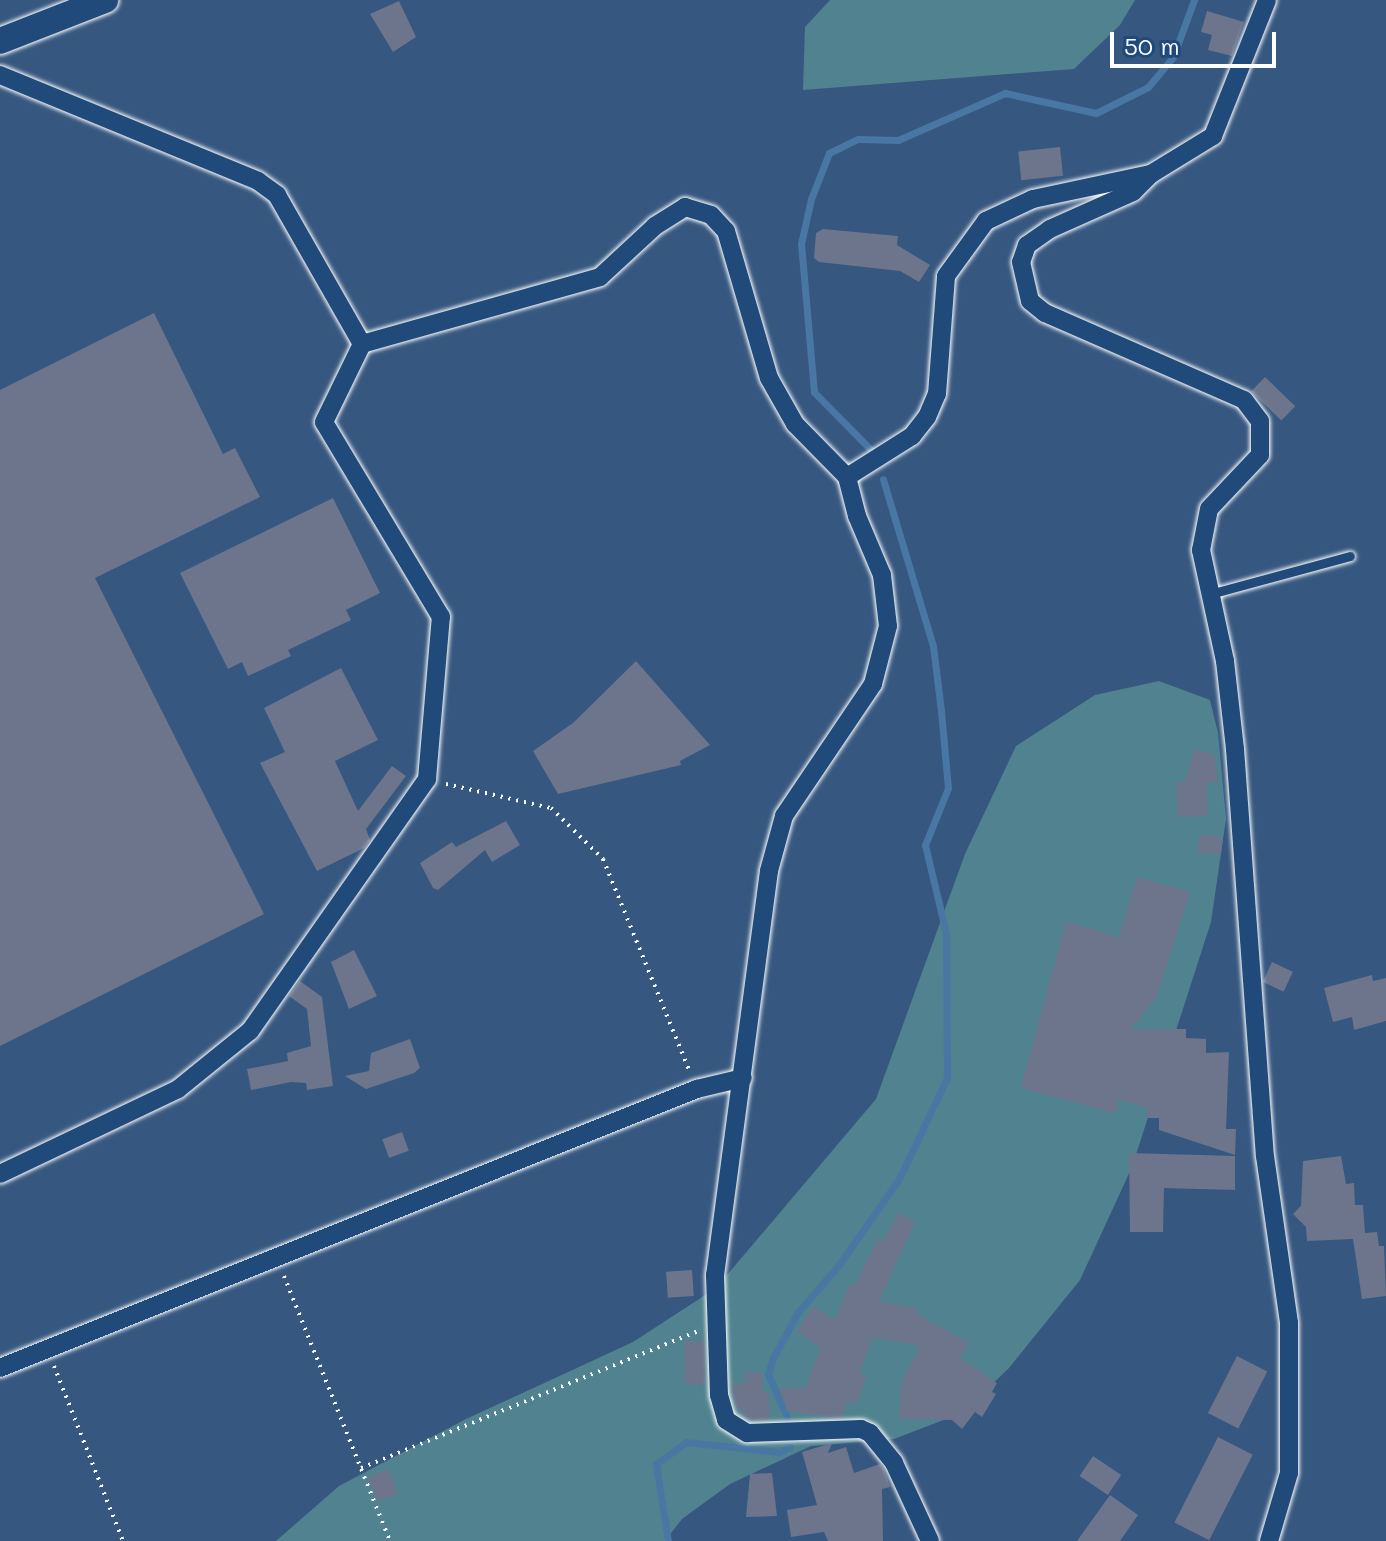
<!DOCTYPE html>
<style>
body{margin:0}
#map{position:relative;width:1386px;height:1541px;overflow:hidden;background:#36577f;font-family:Mali,sans-serif}
div>[style]{position:absolute}
.green>*{inset:0;background:#50838f}
.stream>*{height:7px;margin:-3.5px;padding:0 3.5px;transform-origin:3.5px;border-radius:3.5px;background:#4877a4}
.building>*{inset:0;background:#6c758c;transform-origin:0 0}
.path>*{height:4px;margin-top:-2px;transform-origin:0;background:repeating-linear-gradient(90deg,#fff 0 2px,transparent 0 8px)}
.roads{filter:drop-shadow(0 0 2px #fff) drop-shadow(0 0 2px #fff)}
.lane>*{height:9px;margin:-4.5px;padding:0 4.5px;transform-origin:4.5px;border-radius:4.5px;background:#1f4a7a}
.street>*{height:18px;margin:-9px;padding:0 9px;transform-origin:9px;border-radius:9px;background:#1f4a7a}
.secondary>*{height:26px;margin:-13px;padding:0 13px;transform-origin:13px;border-radius:13px;background:#1f4a7a}
span{translate:-50% -50%;white-space:nowrap;text-align:center;line-height:1.15;-webkit-text-stroke:6px #1f4a7a;paint-order:stroke}
.scale{position:absolute;left:1110px;top:32px;width:166px;height:36px;box-sizing:border-box;border:4px solid #fff;border-top:0;padding-left:10px;font-size:24px;line-height:28px;white-space:nowrap;color:#fff;-webkit-text-stroke:6px #1f4a7a;paint-order:stroke}
</style>
<div id="map">
<div class="green">
<div style="clip-path:polygon(830px 0,1135px 0,1120px 25px,1074px 69px,803px 90px,805px 27px)"></div>
<div style="clip-path:polygon(1159px 681px,1210px 700px,1218px 733px,1226px 819px,1211px 922px,1132px 1167px,1080px 1280px,1009px 1368px,962px 1413px,894px 1439px,811px 1446px,730px 1484px,682px 1519px,665px 1541px,276px 1541px,339px 1486px,466px 1419px,633px 1342px,716px 1288px,876px 1099px,965px 854px,1016px 746px,1095px 695px)"></div>
</div>
<div class="stream">
<div style="left:873px;top:452px;width:84px;rotate:-134.5deg"></div>
<div style="left:814px;top:392px;width:149px;rotate:-95deg"></div>
<div style="left:801px;top:244px;width:46px;rotate:-77.5deg"></div>
<div style="left:811px;top:199px;width:49px;rotate:-68.6deg"></div>
<div style="left:829px;top:153px;width:32px;rotate:-26deg"></div>
<div style="left:858px;top:139px;width:40px;rotate:1.4deg"></div>
<div style="left:898px;top:140px;width:117px;rotate:-23.7deg"></div>
<div style="left:1005px;top:93px;width:93px;rotate:12.4deg"></div>
<div style="left:1096px;top:113px;width:58px;rotate:-26.6deg"></div>
<div style="left:1148px;top:87px;width:39px;rotate:-50deg"></div>
<div style="left:1173px;top:57px;width:61px;rotate:-69.8deg"></div>
<div style="left:787px;top:1417px;width:47px;rotate:-113.8deg"></div>
<div style="left:768px;top:1374px;width:17px;rotate:-73deg"></div>
<div style="left:773px;top:1358px;width:52px;rotate:-61.5deg"></div>
<div style="left:798px;top:1312px;width:61px;rotate:-49deg"></div>
<div style="left:838px;top:1266px;width:106px;rotate:-55deg"></div>
<div style="left:899px;top:1179px;width:112px;rotate:-64.6deg"></div>
<div style="left:947px;top:1078px;width:145px;rotate:-90.4deg"></div>
<div style="left:946px;top:933px;width:90px;rotate:-103.4deg"></div>
<div style="left:925px;top:845px;width:61px;rotate:-68deg"></div>
<div style="left:948px;top:788px;width:77px;rotate:-95.2deg"></div>
<div style="left:941px;top:711px;width:65px;rotate:-97deg"></div>
<div style="left:933px;top:646px;width:174px;rotate:-106.7deg"></div>
<div style="left:668px;top:1541px;width:78px;rotate:-98.9deg"></div>
<div style="left:656px;top:1464px;width:37px;rotate:-36deg"></div>
<div style="left:686px;top:1442px;width:94px;rotate:6.1deg"></div>
<div style="left:779px;top:1452px;width:12px;rotate:-24deg"></div>
</div>
<div class="building">
<div style="clip-path:polygon(399px 1px,416px 37px,393px 52px,370px 14px)"></div>
<div style="clip-path:polygon(1207px 11px,1244px 22px,1232px 56px,1208px 50px,1212px 35px,1201px 32px)"></div>
<div style="left:1060px;top:147px;width:29px;height:42px;rotate:84deg"></div>
<div style="clip-path:polygon(823px 229px,898px 236px,897px 245px,930px 265px,919px 282px,900px 271px,819px 262px,814px 258px,816px 233px)"></div>
<div style="clip-path:polygon(154px 313px,223px 454px,235px 448px,260px 497px,95px 578px,264px 914px,0 1046px,0 390px)"></div>
<div style="left:1265px;top:377px;width:42px;height:20px;rotate:44deg"></div>
<div style="clip-path:polygon(333px 498px,380px 593px,346px 610px,351px 620px,288px 650px,291px 656px,248px 676px,242px 662px,228px 669px,180px 573px)"></div>
<div style="clip-path:polygon(636px 661px,710px 745px,680px 761px,681px 765px,558px 794px,533px 751px,573px 723px)"></div>
<div style="clip-path:polygon(341px 668px,378px 740px,335px 761px,358px 811px,392px 766px,406px 776px,366px 829px,370px 840px,364px 848px,317px 871px,260px 763px,285px 752px,264px 708px)"></div>
<div style="clip-path:polygon(1194px 749px,1215px 755px,1218px 782px,1206px 783px,1208px 815px,1178px 817px,1176px 782px,1185px 782px)"></div>
<div style="clip-path:polygon(506px 821px,520px 845px,492px 862px,485px 850px,438px 890px,433px 888px,420px 863px,452px 842px,456px 847px)"></div>
<div style="left:1222px;top:836px;width:18px;height:23px;rotate:93deg"></div>
<div style="clip-path:polygon(1137px 877px,1190px 892px,1156px 999px,1130px 1029px,1186px 1029px,1186px 1038px,1206px 1039px,1206px 1053px,1229px 1052px,1226px 1129px,1236px 1129px,1235px 1155px,1159px 1130px,1159px 1118px,1147px 1118px,1147px 1108px,1119px 1099px,1115px 1113px,1021px 1088px,1066px 921px,1119px 937px)"></div>
<div style="clip-path:polygon(354px 950px,377px 996px,349px 1009px,331px 962px)"></div>
<div style="left:1272px;top:962px;width:23px;height:22px;rotate:25deg"></div>
<div style="clip-path:polygon(1372px 975px,1373px 981px,1386px 978px,1386px 1021px,1354px 1030px,1352px 1017px,1333px 1022px,1324px 988px)"></div>
<div style="clip-path:polygon(300px 981px,322px 997px,333px 1086px,307px 1090px,306px 1083px,291px 1082px,251px 1090px,247px 1069px,288px 1061px,287px 1053px,311px 1046px,307px 1009px,289px 996px)"></div>
<div style="clip-path:polygon(410px 1039px,420px 1068px,414px 1073px,366px 1089px,345px 1076px,369px 1071px,371px 1053px)"></div>
<div style="left:402px;top:1132px;width:20px;height:21px;rotate:70deg"></div>
<div style="clip-path:polygon(1129px 1153px,1235px 1156px,1235px 1190px,1164px 1188px,1163px 1232px,1130px 1232px)"></div>
<div style="clip-path:polygon(1341px 1156px,1346px 1184px,1354px 1183px,1355px 1205px,1363px 1205px,1365px 1233px,1377px 1232px,1379px 1246px,1384px 1246px,1386px 1296px,1362px 1299px,1353px 1239px,1307px 1241px,1306px 1227px,1293px 1214px,1301px 1206px,1303px 1161px)"></div>
<div style="clip-path:polygon(898px 1213px,915px 1222px,879px 1301px,916px 1308px,915px 1313px,969px 1343px,960px 1358px,997px 1383px,992px 1392px,996px 1394px,982px 1417px,975px 1412px,962px 1429px,952px 1420px,899px 1419px,901px 1382px,920px 1346px,873px 1337px,859px 1374px,867px 1376px,856px 1404px,848px 1401px,841px 1418px,787px 1411px,780px 1388px,805px 1388px,821px 1348px,797px 1331px,813px 1306px,835px 1320px,850px 1284px,855px 1286px,877px 1239px,883px 1241px)"></div>
<div style="left:692px;top:1270px;width:26px;height:26px;rotate:86deg"></div>
<div style="left:685px;top:1341px;width:20px;height:43px"></div>
<div style="left:1237px;top:1356px;width:34px;height:64px;rotate:27deg"></div>
<div style="clip-path:polygon(745px 1372px,763px 1373px,762px 1393px,769px 1391px,770px 1420px,747px 1419px,741px 1409px,736px 1410px,731px 1386px,745px 1382px)"></div>
<div style="left:1218px;top:1437px;width:39px;height:96px;rotate:27deg"></div>
<div style="clip-path:polygon(832px 1443px,828px 1453px,846px 1447px,854px 1473px,880px 1464px,884px 1469px,890px 1487px,882px 1489px,883px 1541px,828px 1541px,824px 1532px,791px 1537px,787px 1510px,817px 1505px,802px 1452px)"></div>
<div style="left:1093px;top:1456px;width:34px;height:24px;rotate:34deg"></div>
<div style="left:388px;top:1469px;width:26px;height:22px;rotate:67deg"></div>
<div style="clip-path:polygon(772px 1473px,777px 1516px,746px 1517px,750px 1474px)"></div>
<div style="clip-path:polygon(1110px 1495px,1138px 1515px,1120px 1541px,1077px 1541px)"></div>
</div>
<div class="path">
<div style="left:446px;top:784px;width:108px;rotate:12.9deg"></div>
<div style="left:551px;top:808px;width:73px;rotate:44.4deg"></div>
<div style="left:603px;top:859px;width:230px;rotate:67.8deg"></div>
<div style="left:284px;top:1276px;width:285px;rotate:68.2deg"></div>
<div style="left:54px;top:1366px;width:188px;rotate:68.5deg"></div>
<div style="left:361px;top:1468px;width:365px;rotate:-22.1deg"></div>
</div>
<div class="roads">
<div class="lane">
<div style="left:1210px;top:594px;width:145px;rotate:-15.2deg"></div>
</div>
<div class="street">
<div style="left:0;top:75px;width:279px;rotate:22.3deg"></div>
<div style="left:258px;top:181px;width:24px;rotate:36deg"></div>
<div style="left:277px;top:195px;width:172px;rotate:60.3deg"></div>
<div style="left:362px;top:344px;width:247px;rotate:-15.7deg"></div>
<div style="left:600px;top:277px;width:75px;rotate:-42.8deg"></div>
<div style="left:655px;top:226px;width:36px;rotate:-32deg"></div>
<div style="left:685px;top:207px;width:27px;rotate:17deg"></div>
<div style="left:711px;top:215px;width:22px;rotate:47deg"></div>
<div style="left:726px;top:231px;width:153px;rotate:73.7deg"></div>
<div style="left:769px;top:378px;width:53px;rotate:60.5deg"></div>
<div style="left:795px;top:424px;width:74px;rotate:45.5deg"></div>
<div style="left:847px;top:477px;width:40px;rotate:75.6deg"></div>
<div style="left:857px;top:516px;width:64px;rotate:67deg"></div>
<div style="left:882px;top:575px;width:51px;rotate:83.3deg"></div>
<div style="left:888px;top:626px;width:60px;rotate:104.5deg"></div>
<div style="left:873px;top:684px;width:159px;rotate:124deg"></div>
<div style="left:784px;top:816px;width:57px;rotate:105.3deg"></div>
<div style="left:769px;top:871px;width:408px;rotate:97.6deg"></div>
<div style="left:715px;top:1275px;width:120px;rotate:88.1deg"></div>
<div style="left:719px;top:1395px;width:26px;rotate:74deg"></div>
<div style="left:726px;top:1420px;width:25px;rotate:32deg"></div>
<div style="left:747px;top:1433px;width:114px;rotate:-2deg"></div>
<div style="left:861px;top:1429px;width:10px;rotate:24deg"></div>
<div style="left:870px;top:1433px;width:38px;rotate:51deg"></div>
<div style="left:894px;top:1463px;width:86px;rotate:65.2deg"></div>
<div style="left:1151px;top:174px;width:25px;rotate:135deg"></div>
<div style="left:1133px;top:192px;width:91px;rotate:156deg"></div>
<div style="left:1050px;top:229px;width:28px;rotate:145deg"></div>
<div style="left:1027px;top:245px;width:18px;rotate:109deg"></div>
<div style="left:1021px;top:262px;width:40px;rotate:77deg"></div>
<div style="left:1030px;top:301px;width:19px;rotate:39deg"></div>
<div style="left:1045px;top:313px;width:217px;rotate:23.6deg"></div>
<div style="left:1244px;top:400px;width:26px;rotate:53deg"></div>
<div style="left:1260px;top:421px;width:34px;rotate:90deg"></div>
<div style="left:1260px;top:455px;width:74px;rotate:133.4deg"></div>
<div style="left:1209px;top:509px;width:42px;rotate:101deg"></div>
<div style="left:1201px;top:550px;width:114px;rotate:77.8deg"></div>
<div style="left:1225px;top:661px;width:89px;rotate:83.5deg"></div>
<div style="left:1235px;top:749px;width:408px;rotate:85.8deg"></div>
<div style="left:1265px;top:1156px;width:169px;rotate:81.8deg"></div>
<div style="left:1289px;top:1323px;width:150px;rotate:90deg"></div>
<div style="left:1289px;top:1473px;width:71px;rotate:106.4deg"></div>
<div style="left:847px;top:477px;width:77px;rotate:-32.2deg"></div>
<div style="left:912px;top:436px;width:24px;rotate:-52deg"></div>
<div style="left:927px;top:417px;width:25px;rotate:-67deg"></div>
<div style="left:937px;top:394px;width:118px;rotate:-85.6deg"></div>
<div style="left:946px;top:276px;width:68px;rotate:-54deg"></div>
<div style="left:986px;top:221px;width:52px;rotate:-25.1deg"></div>
<div style="left:1033px;top:199px;width:121px;rotate:-12deg"></div>
<div style="left:1151px;top:174px;width:73px;rotate:-31.5deg"></div>
<div style="left:1213px;top:136px;width:146px;rotate:-68.3deg"></div>
<div style="left:0;top:1174px;width:197px;rotate:-25.5deg"></div>
<div style="left:178px;top:1089px;width:92px;rotate:-38.9deg"></div>
<div style="left:250px;top:1031px;width:308px;rotate:-54.9deg"></div>
<div style="left:427px;top:779px;width:163px;rotate:-85.1deg"></div>
<div style="left:441px;top:617px;width:227px;rotate:-121deg"></div>
<div style="left:324px;top:422px;width:87px;rotate:-64deg"></div>
<div style="left:0;top:1368px;width:751px;rotate:-21.82deg"></div>
<div style="left:697px;top:1089px;width:47px;rotate:-13.4deg"></div>
</div>
<div class="secondary">
<div style="left:0;top:41px;width:113px;rotate:-21.3deg"></div>
</div>
</div>
<div class="scale">50 m</div>
</div>
